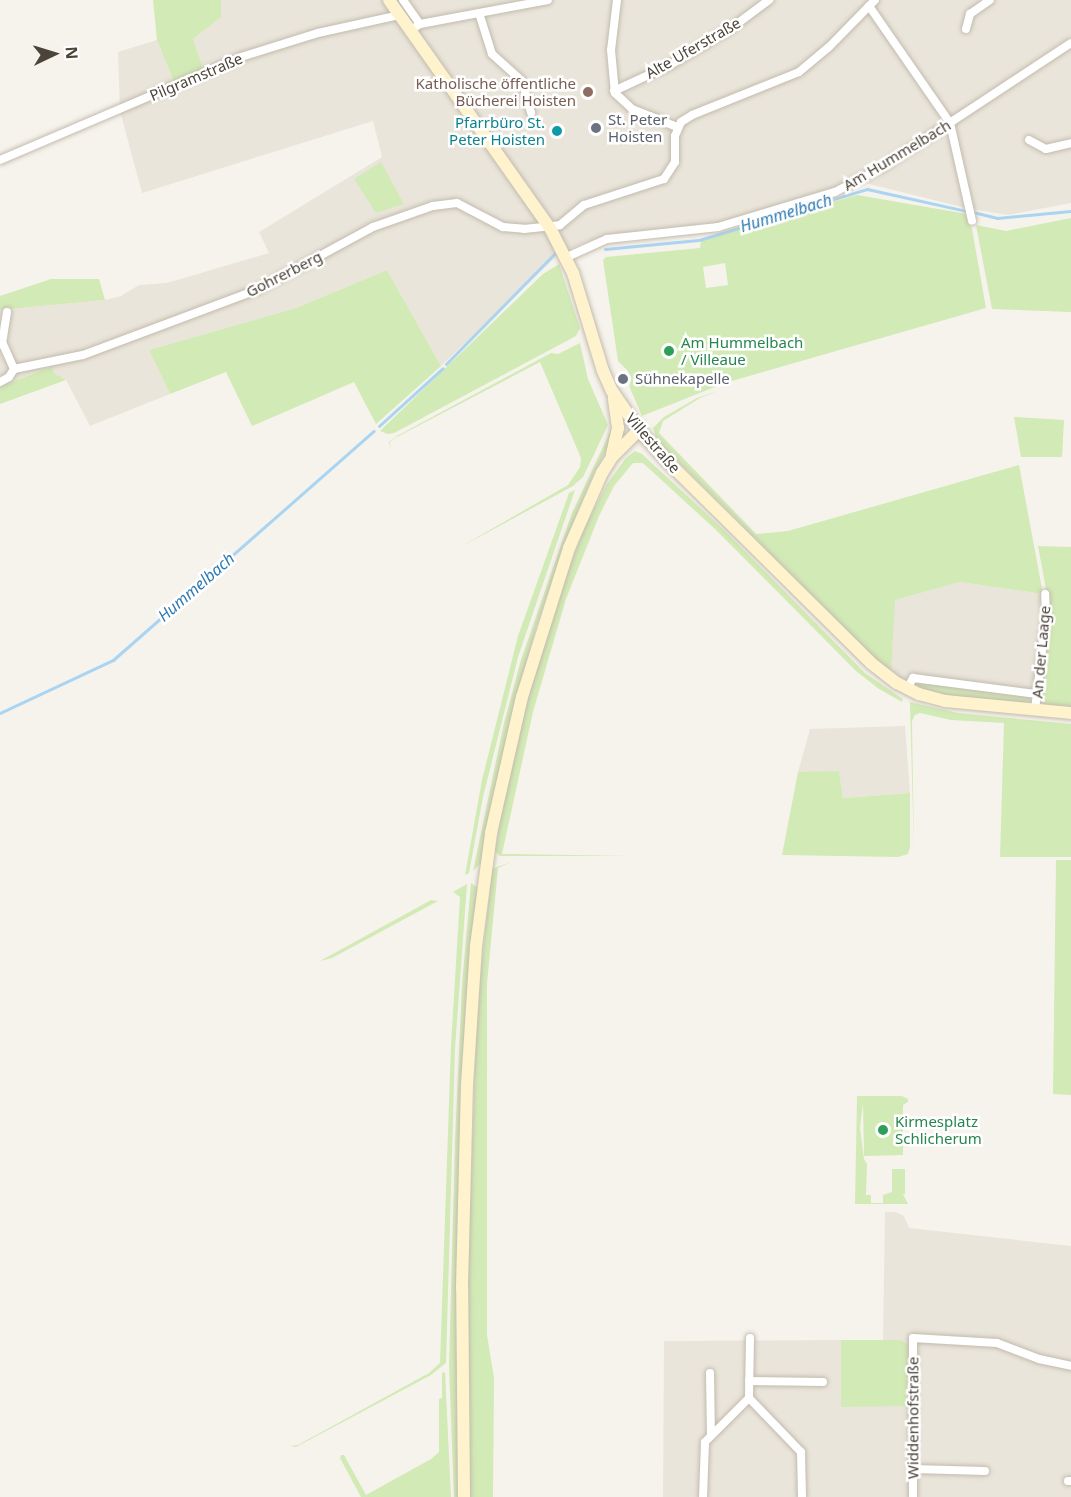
<!DOCTYPE html>
<meta charset="utf-8">
<style>
body{margin:0}
#map{position:relative;width:1071px;height:1497px;overflow:hidden;background:#f6f3ec;font-family:"Noto Sans",sans-serif}
div>[style]{position:absolute}
.residential>*{inset:0;background:#eae5da}
.green>*{inset:0;background:#d2eab5}
.stream>*{height:3px;margin:-1.5px;padding:0 1.5px;transform-origin:1.5px;border-radius:1.5px;background:#a9d4f2}
.roads{filter:drop-shadow(0 0 2px #c2bbae) drop-shadow(0 0 2px #c2bbae)}
.street>*{height:8px;margin:-4px;padding:0 4px;transform-origin:4px;border-radius:4px;background:#fff}
.secondary>*{height:12px;margin:-6px;padding:0 6px;transform-origin:6px;border-radius:6px;background:#fff3cd}
.dots>*{width:16px;height:16px;translate:-50% -50%;box-sizing:border-box;border:3px solid #fff;border-radius:50%}
span{translate:-50% -50%;white-space:nowrap;text-align:center;line-height:1.15;-webkit-text-stroke:5px #fff;paint-order:stroke}
.street-label{font-size:15px;color:#4b4439}
.education-label{font-size:15px;color:#785e54}
.right{translate:-100% -50%;text-align:right}
.worship-label{font-size:15px;color:#5b616d}
.left{translate:0 -50%;text-align:left}
.culture-label{font-size:15px;color:#0d838f}
.leisure-label{font-size:15px;color:#27864d}
.water-label{font-size:16px;color:#2e7ab2;font-style:italic}
.north{position:absolute;left:24px;top:24px;width:60px;height:60px;-webkit-text-stroke:4px #fff;paint-order:stroke;rotate:86deg;font-size:16px;font-weight:700;line-height:24px;text-align:center;color:#4b4439}
.north::after{content:'';display:block;margin:auto;width:21px;height:27px;background:#4b4439;clip-path:polygon(50% 0,100% 100%,50% 72%,0 100%)}
</style>
<div id="map">
<div class="residential">
<div style="clip-path:polygon(221px 0,1071px 0,1071px 203px,1008px 215px,966px 208px,853px 180px,835px 190px,734px 219px,699px 227px,598px 238px,562px 251px,441px 366px,387px 270px,296px 308px,149px 350px,170px 394px,90px 426px,66px 380px,54px 373px,51px 366px,0 387px,0 310px,105px 300px,121px 296px,139px 285px,167px 283px,269px 253px,259px 232px,382px 157px,373px 121px,142px 193px,120px 111px,118px 52px,157px 40px,174px 82px,204px 70px,193px 39px,220px 17px)"></div>
<div style="clip-path:polygon(960px 582px,1043px 594px,1045px 606px,1034px 687px,1030px 689px,910px 675px,903px 681px,891px 672px,894px 600px)"></div>
<div style="clip-path:polygon(905px 726px,910px 793px,843px 798px,839px 772px,798px 772px,810px 729px)"></div>
<div style="clip-path:polygon(885px 1212px,896px 1212px,904px 1216px,909px 1228px,1071px 1246px,1071px 1497px,663px 1497px,664px 1341px,841px 1340px,842px 1407px,901px 1340px,883px 1340px)"></div>
</div>
<div class="green">
<div style="clip-path:polygon(153px 0,221px 0,221px 17px,193px 39px,204px 70px,174px 82px,157px 40px)"></div>
<div style="clip-path:polygon(381px 162px,404px 204px,376px 213px,354px 179px)"></div>
<div style="clip-path:polygon(evenodd,857px 195px,967px 214px,972px 229px,986px 308px,725px 383px,642px 416px,630px 388px,628px 371px,618px 361px,603px 260px,606px 257px,700px 248px,701px 240px,857px 195px,725px 263px,728px 285px,706px 288px,703px 267px,725px 263px)"></div>
<div style="clip-path:polygon(1071px 218px,1071px 312px,992px 309px,976px 225px,1006px 231px)"></div>
<div style="clip-path:polygon(559px 264px,580px 328px,576px 336px,394px 433px,388px 434px,380px 431px,543px 274px)"></div>
<div style="clip-path:polygon(387px 270px,441px 366px,376px 424px,354px 382px,252px 426px,226px 372px,170px 394px,149px 350px,296px 308px)"></div>
<div style="clip-path:polygon(51px 279px,99px 279px,105px 300px,0 310px,0 296px)"></div>
<div style="clip-path:polygon(580px 343px,588px 379px,608px 425px,583px 477px,573px 486px,457px 549px,568px 485px,580px 467px,581px 458px,540px 362px,395px 438px,390px 442px,391px 451px,389px 442px,397px 436px,551px 353px,558px 354px)"></div>
<div style="clip-path:polygon(52px 366px,54px 373px,66px 380px,0 404px,0 387px)"></div>
<div style="clip-path:polygon(718px 391px,700px 398px,663px 421px,659px 433px,756px 534px,788px 531px,1019px 465px,1043px 594px,960px 582px,895px 600px,891px 674px,657px 440px,653px 428px,664px 417px,697px 398px)"></div>
<div style="clip-path:polygon(1014px 417px,1064px 420px,1062px 457px,1021px 457px)"></div>
<div style="clip-path:polygon(611px 430px,613px 430px,612px 440px,594px 473px,576px 515px,536px 627px,508px 729px,481px 863px,473px 871px,504px 723px,521px 660px,572px 513px)"></div>
<div style="clip-path:polygon(635px 451px,642px 454px,726px 532px,865px 673px,903px 699px,902px 702px,879px 689px,856px 671px,717px 531px,643px 463px,633px 463px,614px 486px,599px 516px,566px 599px,533px 712px,502px 854px,633px 856px,500px 856px,495px 851px,506px 788px,535px 671px,564px 581px,584px 529px,607px 484px,626px 458px)"></div>
<div style="clip-path:polygon(575px 490px,518px 657px,483px 797px,469px 873px,465px 875px,482px 780px,518px 636px,569px 493px)"></div>
<div style="clip-path:polygon(1038px 546px,1071px 547px,1071px 709px,1043px 706px,1040px 700px,1050px 611px)"></div>
<div style="clip-path:polygon(917px 682px,1028px 696px,1030px 700px,1028px 703px,940px 695px,913px 686px)"></div>
<div style="clip-path:polygon(910px 702px,958px 713px,1071px 724px,1071px 857px,1000px 857px,1004px 723px,951px 720px,920px 713px,915px 715px,912px 721px,914px 853px)"></div>
<div style="clip-path:polygon(839px 771px,843px 798px,910px 793px,910px 847px,908px 854px,898px 857px,782px 855px,798px 772px)"></div>
<div style="clip-path:polygon(1056px 860px,1071px 860px,1071px 1095px,1053px 1094px)"></div>
<div style="clip-path:polygon(513px 861px,498px 868px,487px 984px,487px 1335px,494px 1378px,493px 1497px,470px 1497px,468px 1267px,477px 1009px,492px 869px)"></div>
<div style="clip-path:polygon(471px 883px,478px 888px,470px 956px,462px 1072px,457px 1336px,459px 1497px,454px 1497px,449px 1367px,455px 1142px,462px 984px)"></div>
<div style="clip-path:polygon(467px 884px,455px 1049px,446px 1363px,431px 1375px,296px 1447px,290px 1446px,298px 1445px,429px 1373px,440px 1363px,451px 1045px,460px 897px,453px 892px)"></div>
<div style="clip-path:polygon(431px 900px,438px 901px,332px 958px,320px 961px)"></div>
<div style="clip-path:polygon(857px 1096px,902px 1096px,908px 1099px,908px 1102px,903px 1105px,903px 1155px,864px 1156px,863px 1103px,860px 1128px,864px 1159px,867px 1164px,866px 1195px,871px 1195px,871px 1203px,883px 1203px,883px 1195px,892px 1192px,892px 1169px,905px 1169px,905px 1194px,903px 1194px,908px 1204px,855px 1204px)"></div>
<div style="clip-path:polygon(841px 1340px,901px 1340px,908px 1345px,908px 1406px,841px 1407px)"></div>
<div style="clip-path:polygon(445px 1372px,451px 1497px,361px 1497px,340px 1458px,341px 1455px,344px 1455px,366px 1495px,431px 1459px,439px 1452px,439px 1399px,442px 1398px,442px 1373px)"></div>
</div>
<div class="stream">
<div style="left:973px;top:212px;width:25px;rotate:14deg"></div>
<div style="left:997px;top:218px;width:74px;rotate:-5.4deg"></div>
<div style="left:605px;top:249px;width:94px;rotate:-5.5deg"></div>
<div style="left:699px;top:240px;width:176px;rotate:-16.9deg"></div>
<div style="left:867px;top:189px;width:101px;rotate:12.5deg"></div>
<div style="left:446px;top:364px;width:156px;rotate:-45.5deg"></div>
<div style="left:379px;top:426px;width:86px;rotate:-42.2deg"></div>
<div style="left:0;top:713px;width:125px;rotate:-25.1deg"></div>
<div style="left:113px;top:660px;width:347px;rotate:-41.3deg"></div>
</div>
<div class="roads">
<div class="street">
<div style="left:403px;top:0;width:29px;rotate:55deg"></div>
<div style="left:617px;top:0;width:50px;rotate:96.8deg"></div>
<div style="left:611px;top:50px;width:43px;rotate:84.7deg"></div>
<div style="left:615px;top:93px;width:23px;rotate:43deg"></div>
<div style="left:632px;top:109px;width:48px;rotate:21.8deg"></div>
<div style="left:869px;top:6px;width:142px;rotate:55.3deg"></div>
<div style="left:950px;top:123px;width:100px;rotate:77.3deg"></div>
<div style="left:479px;top:13px;width:43px;rotate:72.4deg"></div>
<div style="left:492px;top:54px;width:40px;rotate:42deg"></div>
<div style="left:522px;top:81px;width:33px;rotate:74deg"></div>
<div style="left:966px;top:29px;width:16px;rotate:-75deg"></div>
<div style="left:970px;top:14px;width:24px;rotate:-35deg"></div>
<div style="left:411px;top:30px;width:11px;rotate:-34deg"></div>
<div style="left:420px;top:24px;width:130px;rotate:-10.6deg"></div>
<div style="left:614px;top:91px;width:62px;rotate:-24.9deg"></div>
<div style="left:670px;top:65px;width:70px;rotate:-31deg"></div>
<div style="left:730px;top:29px;width:49px;rotate:-36.6deg"></div>
<div style="left:1029px;top:140px;width:19px;rotate:28deg"></div>
<div style="left:1046px;top:149px;width:26px;rotate:-13deg"></div>
<div style="left:0;top:160px;width:262px;rotate:-23.1deg"></div>
<div style="left:241px;top:57px;width:81px;rotate:-17.3deg"></div>
<div style="left:318px;top:33px;width:84px;rotate:-12.4deg"></div>
<div style="left:567px;top:257px;width:44px;rotate:-24.2deg"></div>
<div style="left:607px;top:239px;width:112px;rotate:-6.2deg"></div>
<div style="left:718px;top:227px;width:122px;rotate:-16.7deg"></div>
<div style="left:835px;top:192px;width:54px;rotate:-27.5deg"></div>
<div style="left:883px;top:167px;width:225px;rotate:-33.4deg"></div>
<div style="left:7px;top:312px;width:30px;rotate:99deg"></div>
<div style="left:2px;top:342px;width:30px;rotate:66deg"></div>
<div style="left:0;top:382px;width:10px;rotate:-29deg"></div>
<div style="left:9px;top:377px;width:9px;rotate:-58deg"></div>
<div style="left:14px;top:369px;width:70px;rotate:-11.5deg"></div>
<div style="left:83px;top:355px;width:186px;rotate:-20.5deg"></div>
<div style="left:257px;top:290px;width:132px;rotate:-28.5deg"></div>
<div style="left:373px;top:227px;width:64px;rotate:-19.3deg"></div>
<div style="left:433px;top:206px;width:24px;rotate:-7deg"></div>
<div style="left:457px;top:203px;width:52px;rotate:27.6deg"></div>
<div style="left:503px;top:227px;width:21px;rotate:5deg"></div>
<div style="left:524px;top:229px;width:36px;rotate:-6deg"></div>
<div style="left:560px;top:225px;width:31px;rotate:-40deg"></div>
<div style="left:584px;top:205px;width:84px;rotate:-18deg"></div>
<div style="left:664px;top:179px;width:20px;rotate:-57deg"></div>
<div style="left:675px;top:162px;width:26px;rotate:-90deg"></div>
<div style="left:675px;top:136px;width:15px;rotate:-67deg"></div>
<div style="left:681px;top:122px;width:13px;rotate:-32deg"></div>
<div style="left:692px;top:115px;width:115px;rotate:-21.9deg"></div>
<div style="left:799px;top:72px;width:38px;rotate:-40deg"></div>
<div style="left:828px;top:48px;width:67px;rotate:-45.6deg"></div>
<div style="left:907px;top:689px;width:13px;rotate:-61deg"></div>
<div style="left:913px;top:678px;width:125px;rotate:7.4deg"></div>
<div style="left:1035px;top:710px;width:94px;rotate:-83.3deg"></div>
<div style="left:1046px;top:617px;width:23px;rotate:-92deg"></div>
<div style="left:750px;top:1338px;width:60px;rotate:91deg"></div>
<div style="left:749px;top:1398px;width:75px;rotate:46.1deg"></div>
<div style="left:801px;top:1452px;width:45px;rotate:88.7deg"></div>
<div style="left:710px;top:1373px;width:62px;rotate:89.1deg"></div>
<div style="left:749px;top:1381px;width:74px;rotate:0.8deg"></div>
<div style="left:913px;top:1469px;width:72px;rotate:1.6deg"></div>
<div style="left:1068px;top:1481px;width:3px"></div>
<div style="left:703px;top:1497px;width:55px;rotate:-87.9deg"></div>
<div style="left:705px;top:1442px;width:62px;rotate:-45deg"></div>
<div style="left:913px;top:1497px;width:159px;rotate:-90deg"></div>
<div style="left:913px;top:1338px;width:84px;rotate:3.4deg"></div>
<div style="left:997px;top:1343px;width:45px;rotate:20.9deg"></div>
<div style="left:1039px;top:1359px;width:33px;rotate:12deg"></div>
</div>
<div class="secondary">
<div style="left:389px;top:0;width:279px;rotate:54.8deg"></div>
<div style="left:550px;top:228px;width:51px;rotate:62.9deg"></div>
<div style="left:573px;top:273px;width:102px;rotate:73deg"></div>
<div style="left:603px;top:371px;width:22px;rotate:66deg"></div>
<div style="left:612px;top:391px;width:47px;rotate:55.3deg"></div>
<div style="left:639px;top:430px;width:42px;rotate:47.9deg"></div>
<div style="left:667px;top:461px;width:287px;rotate:44.7deg"></div>
<div style="left:871px;top:663px;width:33px;rotate:38deg"></div>
<div style="left:897px;top:683px;width:25px;rotate:27deg"></div>
<div style="left:919px;top:694px;width:28px;rotate:15deg"></div>
<div style="left:946px;top:701px;width:126px;rotate:5.5deg"></div>
<div style="left:612px;top:454px;width:27px;rotate:-77deg"></div>
<div style="left:618px;top:428px;width:30px;rotate:-98deg"></div>
<div style="left:464px;top:1497px;width:209px;rotate:-90.5deg"></div>
<div style="left:462px;top:1288px;width:203px;rotate:-88.6deg"></div>
<div style="left:467px;top:1085px;width:139px;rotate:-86.3deg"></div>
<div style="left:476px;top:946px;width:114px;rotate:-82.4deg"></div>
<div style="left:491px;top:833px;width:139px;rotate:-77.2deg"></div>
<div style="left:522px;top:697px;width:156px;rotate:-72.5deg"></div>
<div style="left:569px;top:548px;width:82px;rotate:-66.3deg"></div>
<div style="left:602px;top:473px;width:19px;rotate:-58deg"></div>
<div style="left:612px;top:457px;width:38px;rotate:-45deg"></div>
</div>
</div>
<div class="dots">
<div style="left:588px;top:92px;background:#8d6e63"></div>
<div style="left:596px;top:128px;background:#6b7280"></div>
<div style="left:557px;top:131px;background:#0f9aa8"></div>
<div style="left:669px;top:351px;background:#2e9e5b"></div>
<div style="left:623px;top:379px;background:#6b7280"></div>
<div style="left:883px;top:1130px;background:#2e9e5b"></div>
</div>
<div class="street-label">
<span style="left:693px;top:48px;rotate:-30deg">Alte Uferstraße</span>
<span style="left:196px;top:77px;rotate:-23deg">Pilgramstraße</span>
<span style="left:897px;top:155px;rotate:-31deg">Am Hummelbach</span>
<span style="left:284px;top:274px;rotate:-27deg">Gohrerberg</span>
<span style="left:653px;top:443px;rotate:49deg">Villestraße</span>
<span style="left:1041px;top:652px;rotate:-85deg">An der Laage</span>
<span style="left:913px;top:1418px;rotate:-90deg">Widdenhofstraße</span>
</div>
<div class="education-label">
<span class="right" style="left:576px;top:92px">Katholische öffentliche<br>Bücherei Hoisten</span>
</div>
<div class="worship-label">
<span class="left" style="left:608px;top:128px">St. Peter<br>Hoisten</span>
<span class="left" style="left:635px;top:379px">Sühnekapelle</span>
</div>
<div class="culture-label">
<span class="right" style="left:545px;top:131px">Pfarrbüro St.<br>Peter Hoisten</span>
</div>
<div class="leisure-label">
<span class="left" style="left:681px;top:351px">Am Hummelbach<br>/ Villeaue</span>
<span class="left" style="left:895px;top:1130px">Kirmesplatz<br>Schlicherum</span>
</div>
<div class="water-label">
<span style="left:786px;top:213px;rotate:-17deg">Hummelbach</span>
<span style="left:196px;top:587px;rotate:-41deg">Hummelbach</span>
</div>
<div class="north">N</div>
</div>
